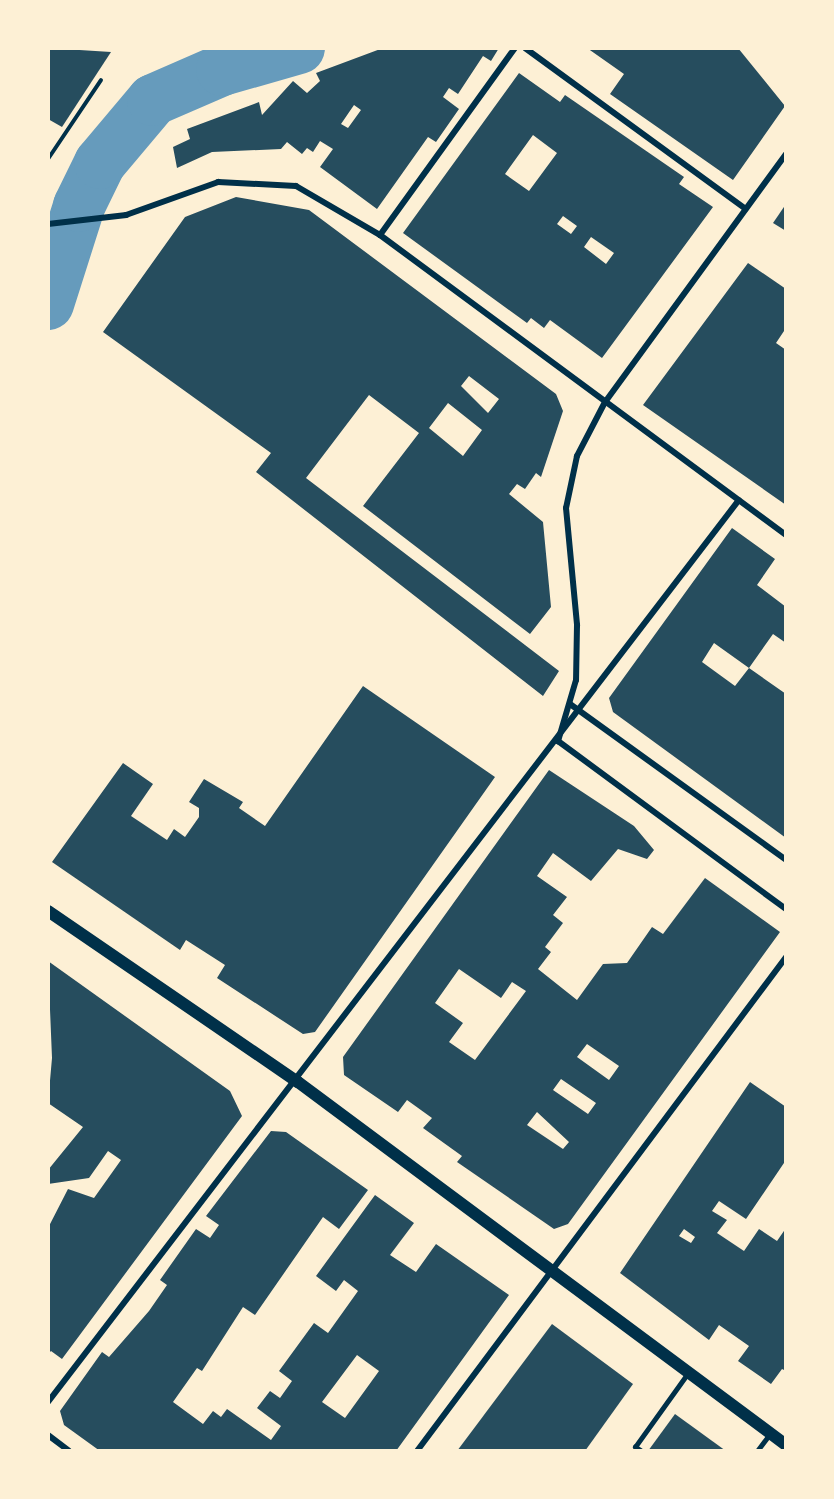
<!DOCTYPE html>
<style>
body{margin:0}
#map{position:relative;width:834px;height:1499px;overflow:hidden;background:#fdf0d5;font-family:Poppins,sans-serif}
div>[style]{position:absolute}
.river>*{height:52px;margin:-26px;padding:0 26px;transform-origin:26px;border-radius:26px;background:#669bbc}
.building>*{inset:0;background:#264d5e}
.path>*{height:4px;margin:-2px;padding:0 2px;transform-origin:2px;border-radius:2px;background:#003049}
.service>*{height:4.5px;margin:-2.25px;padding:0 2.25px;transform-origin:2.25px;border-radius:2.25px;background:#003049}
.minor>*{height:6px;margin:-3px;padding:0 3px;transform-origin:3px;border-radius:3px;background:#003049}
.secondary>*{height:12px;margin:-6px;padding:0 6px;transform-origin:6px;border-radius:6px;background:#003049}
span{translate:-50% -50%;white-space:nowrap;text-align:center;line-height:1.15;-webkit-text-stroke:6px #fdf0d5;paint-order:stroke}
.frame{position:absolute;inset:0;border:50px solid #fdf0d5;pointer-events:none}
</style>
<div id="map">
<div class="river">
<div style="left:48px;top:304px;width:103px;rotate:-72.4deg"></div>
<div style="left:79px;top:206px;width:48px;rotate:-64deg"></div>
<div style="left:100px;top:163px;width:82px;rotate:-49.9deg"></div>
<div style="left:153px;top:100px;width:75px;rotate:-23.5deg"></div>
<div style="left:222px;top:70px;width:80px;rotate:-15.9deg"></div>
</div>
<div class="building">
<div style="clip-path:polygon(48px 48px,111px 52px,62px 127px,48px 119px)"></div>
<div style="clip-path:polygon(evenodd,383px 48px,499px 48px,491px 61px,483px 56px,458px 94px,449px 88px,443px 97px,459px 109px,436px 142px,428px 137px,377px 209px,320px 167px,333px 149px,320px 141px,313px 152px,307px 148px,302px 154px,287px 142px,281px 149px,212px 152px,177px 168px,173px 147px,190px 139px,187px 129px,259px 102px,262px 115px,293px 81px,307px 93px,320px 81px,316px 73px,383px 48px,354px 105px,361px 110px,348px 128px,341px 124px,354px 105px)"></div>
<div style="clip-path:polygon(587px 48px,738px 48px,785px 106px,733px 180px,610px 94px,624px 74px)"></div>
<div style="clip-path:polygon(evenodd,519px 73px,560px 102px,565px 95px,684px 177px,679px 184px,713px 207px,602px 358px,550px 320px,544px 328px,531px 318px,527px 323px,403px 233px,519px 73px,533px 135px,557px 153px,529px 191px,505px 174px,533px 135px,519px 73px,563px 216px,577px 226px,571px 234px,557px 224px,563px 216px,519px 73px,591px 237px,614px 253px,606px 264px,584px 247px,591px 237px)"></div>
<div style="clip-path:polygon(evenodd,236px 197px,309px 210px,556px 394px,563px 411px,541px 477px,536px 473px,525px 489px,517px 484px,509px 494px,543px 522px,551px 607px,530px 634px,363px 506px,419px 433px,369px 395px,306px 478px,559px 671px,543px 696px,256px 472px,271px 453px,103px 332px,185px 217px,236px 197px,469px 376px,499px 399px,488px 413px,461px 386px,469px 376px,236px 197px,448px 403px,482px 430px,463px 456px,429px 428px,448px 403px)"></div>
<div style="clip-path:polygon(786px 204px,786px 231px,773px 223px)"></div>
<div style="clip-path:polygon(748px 263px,786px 289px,786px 328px,776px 343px,786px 350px,786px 505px,643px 405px)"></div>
<div style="clip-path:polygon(732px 528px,775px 559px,757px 585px,786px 607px,786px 643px,773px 634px,749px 668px,714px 643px,702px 662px,735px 686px,749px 668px,786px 694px,786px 838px,613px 712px,609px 698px)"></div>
<div style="clip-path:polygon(363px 686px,495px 777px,315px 1032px,303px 1034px,217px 978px,225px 965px,186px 940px,180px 950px,52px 862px,123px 763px,153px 784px,131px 816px,167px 840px,174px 829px,185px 837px,199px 817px,199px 808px,189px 802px,204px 779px,243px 802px,239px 808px,265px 826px)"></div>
<div style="clip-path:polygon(evenodd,549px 770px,634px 826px,654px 850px,647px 859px,618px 849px,591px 881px,553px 853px,537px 876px,567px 897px,553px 915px,563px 923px,545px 947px,551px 952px,538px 969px,577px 1000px,603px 964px,627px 963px,652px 927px,663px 934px,705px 878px,780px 932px,568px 1224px,554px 1229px,457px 1162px,462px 1156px,423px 1128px,432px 1118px,407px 1100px,398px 1112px,344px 1075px,343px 1057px,549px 770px,459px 969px,501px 998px,512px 982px,526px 991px,475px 1060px,449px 1042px,463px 1023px,435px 1003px,459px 969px,549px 770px,587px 1044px,619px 1066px,609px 1080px,577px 1057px,587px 1044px,549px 770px,561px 1079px,596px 1103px,588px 1114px,553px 1090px,561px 1079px,549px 770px,537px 1112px,569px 1142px,563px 1149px,527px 1125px,537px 1112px)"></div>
<div style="clip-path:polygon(48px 961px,230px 1091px,242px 1116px,62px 1359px,51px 1351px,48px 1354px,48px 1228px,68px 1189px,94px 1198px,121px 1160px,108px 1151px,89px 1178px,48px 1184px,48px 1170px,83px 1127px,48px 1103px,52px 1058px)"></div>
<div style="clip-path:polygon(evenodd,750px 1082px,786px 1107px,786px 1160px,746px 1219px,719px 1201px,712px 1211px,727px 1220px,717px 1233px,744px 1251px,759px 1229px,777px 1241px,786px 1228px,786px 1371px,782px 1369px,771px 1384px,738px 1361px,749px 1346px,719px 1325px,709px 1340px,620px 1273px,750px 1082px,684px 1229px,695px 1237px,691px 1243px,679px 1236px,684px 1229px)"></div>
<div style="clip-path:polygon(evenodd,271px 1131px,286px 1132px,368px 1190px,339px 1229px,323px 1217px,255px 1315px,243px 1307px,202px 1371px,197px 1368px,173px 1402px,203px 1424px,213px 1411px,221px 1417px,227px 1409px,271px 1440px,281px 1426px,257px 1408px,270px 1391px,280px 1398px,292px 1381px,279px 1371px,314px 1323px,328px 1333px,358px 1291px,344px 1280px,336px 1291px,316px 1276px,375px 1195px,414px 1223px,390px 1255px,416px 1272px,436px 1244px,509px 1295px,396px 1451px,100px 1451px,64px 1425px,60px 1411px,102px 1352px,109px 1357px,149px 1311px,167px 1285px,160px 1280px,196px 1229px,210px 1238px,219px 1225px,206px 1216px,271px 1131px,357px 1355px,379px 1371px,345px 1418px,322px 1402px,357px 1355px)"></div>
<div style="clip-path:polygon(552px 1324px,633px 1384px,585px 1451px,457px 1451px)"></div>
<div style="clip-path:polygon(675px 1414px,726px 1451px,648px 1451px)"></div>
</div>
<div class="path">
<div style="left:48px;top:159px;width:95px;rotate:-56.1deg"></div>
</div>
<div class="service">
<div style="left:641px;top:1451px;width:7px;rotate:-146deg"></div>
<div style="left:635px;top:1447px;width:91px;rotate:-54.4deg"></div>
<div style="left:757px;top:1451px;width:21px;rotate:-53deg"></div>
</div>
<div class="minor">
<div style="left:525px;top:48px;width:273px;rotate:36.1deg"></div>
<div style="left:786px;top:154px;width:307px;rotate:126.1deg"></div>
<div style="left:605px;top:402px;width:61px;rotate:117.4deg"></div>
<div style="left:577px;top:456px;width:53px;rotate:101.9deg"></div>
<div style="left:566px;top:508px;width:118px;rotate:84.6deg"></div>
<div style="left:577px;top:625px;width:55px;rotate:91deg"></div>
<div style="left:576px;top:680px;width:64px;rotate:106.4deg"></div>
<div style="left:558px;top:741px;width:283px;rotate:36.4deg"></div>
<div style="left:48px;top:224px;width:79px;rotate:-6.6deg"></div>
<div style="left:126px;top:215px;width:98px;rotate:-19.7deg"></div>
<div style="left:218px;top:182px;width:78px;rotate:2.9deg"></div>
<div style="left:296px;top:186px;width:97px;rotate:30.3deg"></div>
<div style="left:380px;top:235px;width:505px;rotate:36.46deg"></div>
<div style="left:380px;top:235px;width:231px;rotate:-54.2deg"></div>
<div style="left:570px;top:704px;width:266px;rotate:35.8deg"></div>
<div style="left:48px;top:1402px;width:1136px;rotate:-52.55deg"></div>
<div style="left:48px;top:1435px;width:26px;rotate:37deg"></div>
<div style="left:417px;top:1451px;width:617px;rotate:-53.24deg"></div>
</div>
<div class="secondary">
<div style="left:48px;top:911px;width:303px;rotate:34.4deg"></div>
<div style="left:298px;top:1082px;width:608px;rotate:36.64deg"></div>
</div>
<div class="frame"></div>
</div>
